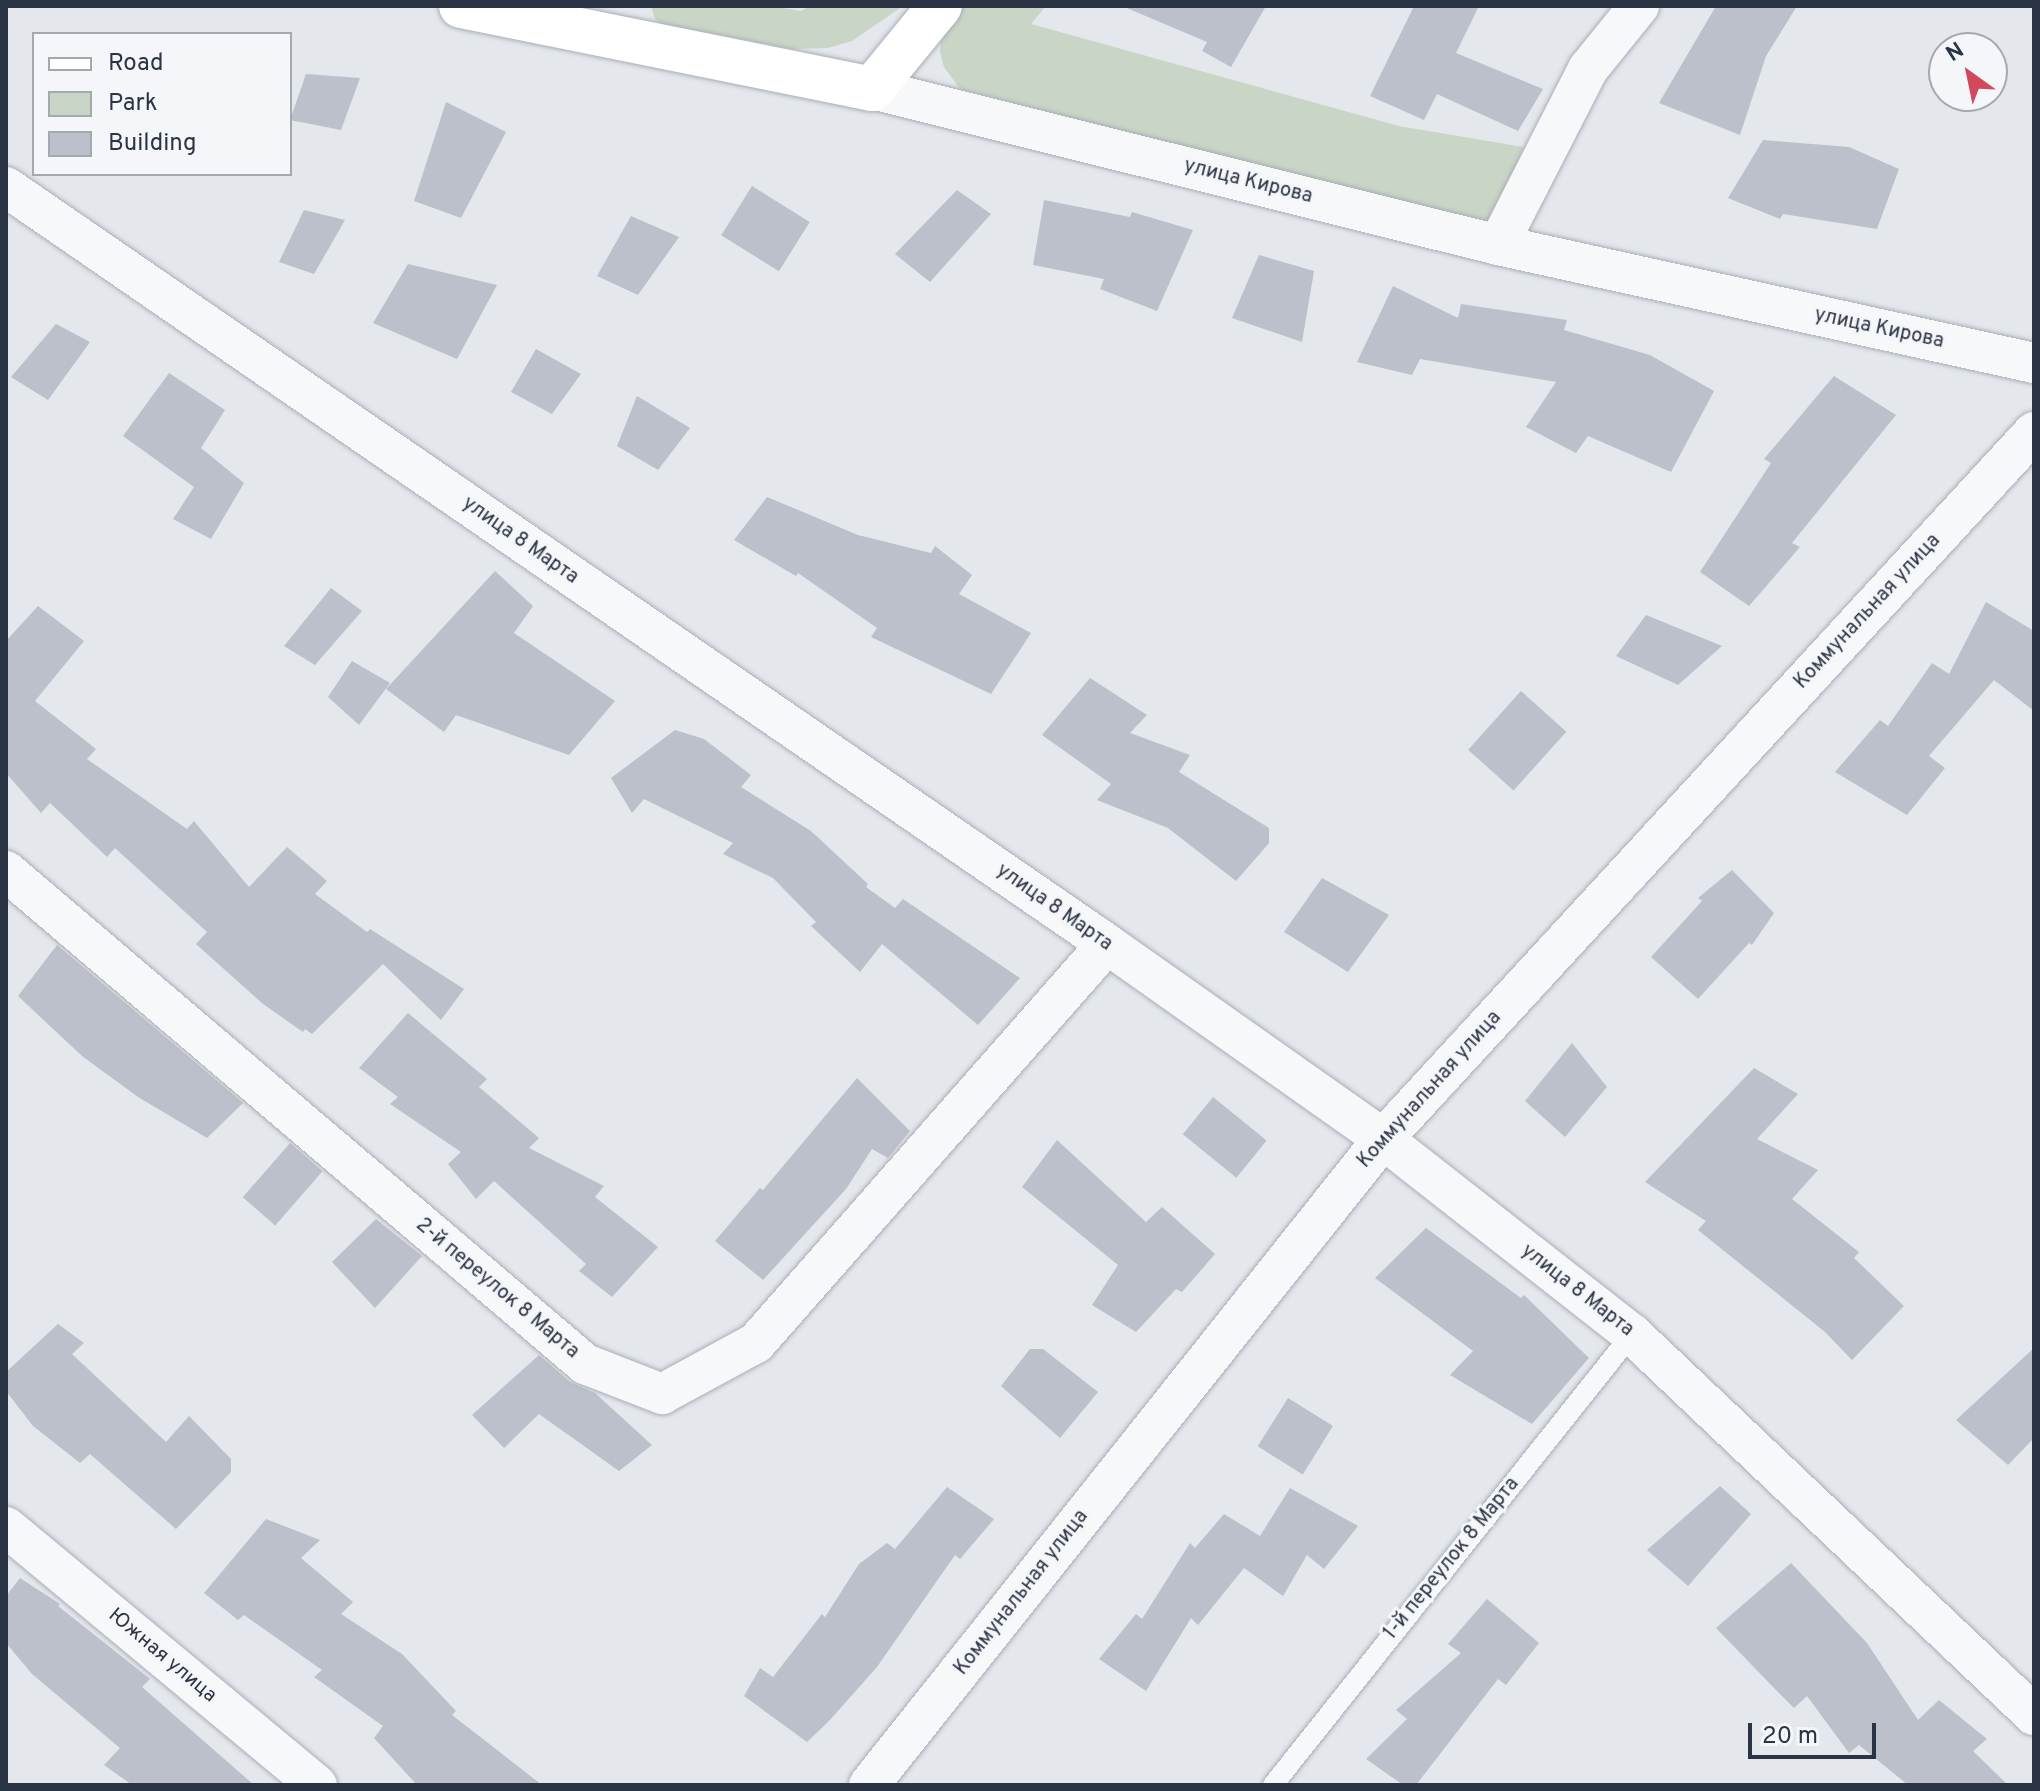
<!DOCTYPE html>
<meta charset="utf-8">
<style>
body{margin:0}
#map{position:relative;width:2040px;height:1791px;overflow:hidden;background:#e4e7ec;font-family:Overpass,sans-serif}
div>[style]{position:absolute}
.green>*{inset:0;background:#c9d6c5}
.building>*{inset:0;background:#bbc0ca;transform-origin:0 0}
.roads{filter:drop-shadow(0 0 2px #a9aeb7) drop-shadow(0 0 2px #a9aeb7)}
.service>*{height:20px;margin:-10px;padding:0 10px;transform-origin:10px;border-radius:10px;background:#f7f8fa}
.minor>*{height:40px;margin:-20px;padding:0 20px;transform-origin:20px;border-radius:20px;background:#f7f8fa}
.secondary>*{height:44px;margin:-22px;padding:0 22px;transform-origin:22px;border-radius:22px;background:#fff}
span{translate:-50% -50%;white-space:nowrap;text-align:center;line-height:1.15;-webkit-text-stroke:6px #f4f6f9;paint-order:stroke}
.street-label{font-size:20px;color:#2b3445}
.frame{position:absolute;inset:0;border:8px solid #2b3445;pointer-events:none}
.legend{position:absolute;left:32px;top:32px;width:260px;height:144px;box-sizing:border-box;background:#f4f6f9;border:2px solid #a4a8b1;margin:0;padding:10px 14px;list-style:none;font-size:24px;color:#2b3445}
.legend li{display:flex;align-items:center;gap:16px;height:40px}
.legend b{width:40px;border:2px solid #a4a8b1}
.north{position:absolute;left:1928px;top:32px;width:80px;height:80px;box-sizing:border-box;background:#f4f6f9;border:2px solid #a4a8b1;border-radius:50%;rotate:327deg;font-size:22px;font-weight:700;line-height:32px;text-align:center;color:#2b3445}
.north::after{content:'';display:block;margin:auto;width:28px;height:36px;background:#d1495b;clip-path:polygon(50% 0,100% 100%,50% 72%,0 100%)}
.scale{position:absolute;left:1748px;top:1723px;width:128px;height:36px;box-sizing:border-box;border:4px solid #2b3445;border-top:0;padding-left:10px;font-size:24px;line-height:28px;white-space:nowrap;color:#2b3445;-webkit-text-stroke:6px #f4f6f9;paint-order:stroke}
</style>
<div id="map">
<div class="green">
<div style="clip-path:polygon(651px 6px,771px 6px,801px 11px,810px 6px,903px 6px,852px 41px,828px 48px,792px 49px,662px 24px,655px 19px)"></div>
<div style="clip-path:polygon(962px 6px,1046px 6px,1031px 24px,1399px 126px,1523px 147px,1502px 211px,1487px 226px,960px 89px,944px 67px,940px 52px,941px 38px)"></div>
</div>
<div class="building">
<div style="clip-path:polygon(1122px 6px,1266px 6px,1231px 67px,1202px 51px,1207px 42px)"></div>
<div style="clip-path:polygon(1414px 6px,1479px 6px,1456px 53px,1543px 89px,1518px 131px,1437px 94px,1424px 120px,1370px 96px)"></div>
<div style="clip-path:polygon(1716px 6px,1797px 6px,1766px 56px,1740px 135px,1659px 103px)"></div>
<div style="clip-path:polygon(306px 74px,360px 78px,341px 130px,290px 120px)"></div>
<div style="clip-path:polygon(446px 102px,506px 132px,461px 218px,414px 201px)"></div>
<div style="clip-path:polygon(1763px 140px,1849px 147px,1899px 169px,1877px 229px,1783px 214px,1780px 219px,1728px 198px)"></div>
<div style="left:752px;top:186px;width:68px;height:58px;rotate:32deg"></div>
<div style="clip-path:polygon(957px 190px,991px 214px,930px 282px,895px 254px)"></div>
<div style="clip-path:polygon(1044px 200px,1130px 217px,1132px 212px,1193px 230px,1157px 311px,1100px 289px,1104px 279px,1033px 265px)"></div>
<div style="clip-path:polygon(304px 210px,345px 220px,314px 274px,279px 262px)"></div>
<div style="clip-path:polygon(631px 216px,679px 237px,638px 295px,597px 276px)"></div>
<div style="clip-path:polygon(1259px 255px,1314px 271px,1302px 342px,1232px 318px)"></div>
<div style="clip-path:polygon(408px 264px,497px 285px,457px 359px,373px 323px)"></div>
<div style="clip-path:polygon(1393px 286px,1458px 318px,1461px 304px,1567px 320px,1564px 330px,1650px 355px,1714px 391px,1671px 472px,1588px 436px,1576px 453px,1526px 427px,1556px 382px,1420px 359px,1412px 375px,1357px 362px)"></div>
<div style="clip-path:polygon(56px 324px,90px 342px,48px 400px,11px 377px)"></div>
<div style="clip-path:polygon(536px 349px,581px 374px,552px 414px,511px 392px)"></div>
<div style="clip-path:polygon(169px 373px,225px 410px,201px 448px,244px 483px,211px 539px,173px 519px,194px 487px,123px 436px)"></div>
<div style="clip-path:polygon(1834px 376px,1896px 415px,1792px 543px,1800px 547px,1749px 606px,1700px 572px,1771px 463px,1764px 459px)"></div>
<div style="clip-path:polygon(637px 396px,690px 428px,658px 470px,617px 446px)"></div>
<div style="clip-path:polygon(767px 497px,858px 535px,931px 553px,935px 546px,972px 575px,959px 594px,1031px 633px,991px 694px,871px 637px,877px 628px,798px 573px,796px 576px,734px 540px)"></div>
<div style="clip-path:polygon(495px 571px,533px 606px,514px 633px,615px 701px,569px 755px,456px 715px,444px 732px,386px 689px)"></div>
<div style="clip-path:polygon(331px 588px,362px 611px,315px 665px,284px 646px)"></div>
<div style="clip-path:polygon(1986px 602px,2034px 631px,2034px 711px,1994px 680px,1929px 756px,1945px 768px,1907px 815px,1835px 772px,1880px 720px,1888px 726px,1932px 663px,1949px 674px)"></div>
<div style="clip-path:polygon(38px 606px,84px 641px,35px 701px,96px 749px,87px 759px,187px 829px,194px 821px,249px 887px,287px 847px,327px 881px,315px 894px,367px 932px,370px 929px,464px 989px,441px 1020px,383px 964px,312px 1034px,305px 1029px,303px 1032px,263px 1004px,196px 944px,207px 932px,115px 848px,107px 857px,50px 803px,41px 813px,6px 773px,6px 641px)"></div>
<div style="clip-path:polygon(1646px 615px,1695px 635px,1722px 646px,1678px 685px,1616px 656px)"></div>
<div style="clip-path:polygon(352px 661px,390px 683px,359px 725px,328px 697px)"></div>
<div style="clip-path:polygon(1090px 678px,1147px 715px,1130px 733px,1190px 755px,1179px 772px,1269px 828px,1269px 843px,1236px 881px,1168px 828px,1097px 800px,1111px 784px,1042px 735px)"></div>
<div style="left:1521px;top:691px;width:61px;height:79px;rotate:42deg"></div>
<div style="clip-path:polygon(675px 730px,704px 739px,751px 775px,741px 787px,811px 831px,868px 884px,866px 887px,895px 908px,903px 899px,1020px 978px,978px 1025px,882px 944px,860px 972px,811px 926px,816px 922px,773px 878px,723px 854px,733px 843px,644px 799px,632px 813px,611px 778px)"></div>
<div style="clip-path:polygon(1732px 870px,1774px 913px,1752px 945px,1749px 943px,1698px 999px,1651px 957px,1702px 901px,1698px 898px)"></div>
<div style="clip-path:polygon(1322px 878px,1389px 915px,1348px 972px,1284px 932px)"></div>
<div style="clip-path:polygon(57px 945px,243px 1103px,207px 1138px,138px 1097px,82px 1056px,18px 996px)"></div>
<div style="clip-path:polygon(408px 1013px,487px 1079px,479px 1087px,539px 1138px,529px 1148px,604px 1186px,595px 1197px,658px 1247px,612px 1297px,579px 1271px,586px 1264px,494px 1181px,476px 1199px,448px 1164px,461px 1152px,390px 1104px,398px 1097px,359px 1068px)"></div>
<div style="clip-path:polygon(1572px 1043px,1607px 1087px,1565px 1137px,1525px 1101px)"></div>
<div style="clip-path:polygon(1754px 1068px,1798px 1094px,1757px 1139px,1818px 1170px,1792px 1199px,1859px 1252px,1854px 1258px,1904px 1306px,1852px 1360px,1825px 1332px,1698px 1230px,1706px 1221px,1645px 1182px)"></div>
<div style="clip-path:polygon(857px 1078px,910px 1131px,888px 1158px,872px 1149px,846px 1189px,763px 1280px,715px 1241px,760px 1188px,763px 1190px)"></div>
<div style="left:1213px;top:1097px;width:69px;height:48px;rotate:39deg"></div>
<div style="clip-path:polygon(1057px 1140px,1146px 1222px,1162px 1207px,1215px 1254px,1182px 1292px,1176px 1289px,1136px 1332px,1092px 1305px,1118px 1265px,1022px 1187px)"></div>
<div style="left:290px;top:1143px;width:43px;height:72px;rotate:41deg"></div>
<div style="clip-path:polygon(376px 1219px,422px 1256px,375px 1308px,332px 1262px)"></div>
<div style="clip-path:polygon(1426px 1228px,1521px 1298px,1524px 1295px,1589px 1358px,1532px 1424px,1450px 1375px,1473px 1351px,1375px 1278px)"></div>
<div style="clip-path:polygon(58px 1324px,84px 1343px,72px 1354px,166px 1442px,189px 1416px,231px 1459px,231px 1472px,176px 1529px,90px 1454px,80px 1463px,33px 1426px,6px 1391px,6px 1372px)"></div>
<div style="clip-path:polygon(2034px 1348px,2034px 1438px,2008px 1465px,1956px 1420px)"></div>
<div style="clip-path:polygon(1030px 1349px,1043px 1349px,1098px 1392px,1060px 1438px,1001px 1386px)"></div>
<div style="clip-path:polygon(539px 1355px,570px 1382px,595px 1393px,652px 1445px,619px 1471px,539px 1414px,504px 1448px,472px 1415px)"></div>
<div style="left:1288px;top:1398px;width:53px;height:57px;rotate:32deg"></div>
<div style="clip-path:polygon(1720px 1486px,1751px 1514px,1688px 1586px,1647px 1550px)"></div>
<div style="clip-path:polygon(947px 1487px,994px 1519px,960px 1559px,955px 1555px,877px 1667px,829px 1721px,807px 1742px,744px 1696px,760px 1668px,773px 1677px,822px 1614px,825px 1617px,859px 1564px,887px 1543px,895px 1549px)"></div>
<div style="clip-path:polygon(1290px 1488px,1358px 1526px,1324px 1569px,1307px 1555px,1283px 1596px,1244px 1568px,1198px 1625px,1191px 1618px,1146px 1691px,1099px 1659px,1136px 1614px,1142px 1619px,1190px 1543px,1195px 1548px,1224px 1514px,1260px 1536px)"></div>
<div style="clip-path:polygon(266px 1519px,320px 1540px,301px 1558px,353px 1602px,341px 1614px,402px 1654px,456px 1711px,452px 1715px,542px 1785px,417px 1785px,374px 1738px,383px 1726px,314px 1677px,322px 1670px,244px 1615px,238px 1620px,204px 1593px)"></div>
<div style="clip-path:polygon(1791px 1563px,1867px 1643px,1918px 1720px,1939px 1700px,1987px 1739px,1973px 1751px,2008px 1785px,1908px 1785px,1859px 1745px,1849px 1753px,1807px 1696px,1794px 1708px,1775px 1689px,1716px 1628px)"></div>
<div style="clip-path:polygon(20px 1578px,60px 1604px,58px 1606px,150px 1679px,142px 1687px,254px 1785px,132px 1785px,104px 1765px,120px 1748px,32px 1674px,6px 1643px,6px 1596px)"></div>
<div style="clip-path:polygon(1487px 1599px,1539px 1643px,1506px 1685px,1498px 1679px,1416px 1785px,1403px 1785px,1366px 1759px,1407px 1719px,1396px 1710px,1461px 1653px,1448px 1644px)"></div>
</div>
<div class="roads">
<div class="service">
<div style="left:1273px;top:1785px;width:576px;rotate:-51.48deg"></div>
</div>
<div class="minor">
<div style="left:872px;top:89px;width:645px;rotate:13.99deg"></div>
<div style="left:1498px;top:245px;width:549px;rotate:12.42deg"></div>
<div style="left:6px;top:187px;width:1336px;rotate:34.51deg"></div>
<div style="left:1107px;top:944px;width:338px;rotate:35.2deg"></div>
<div style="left:1383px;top:1139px;width:316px;rotate:38.1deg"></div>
<div style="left:1632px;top:1334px;width:554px;rotate:43.46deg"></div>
<div style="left:1498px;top:245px;width:198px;rotate:-62.9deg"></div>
<div style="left:1588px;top:69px;width:81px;rotate:-51deg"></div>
<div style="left:6px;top:871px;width:760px;rotate:40.41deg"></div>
<div style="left:585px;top:1364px;width:83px;rotate:21.3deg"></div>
<div style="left:662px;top:1394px;width:107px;rotate:-28.5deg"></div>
<div style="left:756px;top:1343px;width:531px;rotate:-48.66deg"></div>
<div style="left:6px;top:1527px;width:404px;rotate:39.7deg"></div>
<div style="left:869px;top:1785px;width:826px;rotate:-51.49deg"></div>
<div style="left:1383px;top:1139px;width:961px;rotate:-47.36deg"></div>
</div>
<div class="secondary">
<div style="left:461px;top:6px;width:419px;rotate:11.4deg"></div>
<div style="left:872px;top:89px;width:107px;rotate:-50.7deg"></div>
</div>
</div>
<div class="street-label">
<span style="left:1248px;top:182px;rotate:14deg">улица Кирова</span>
<span style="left:1879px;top:329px;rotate:12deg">улица Кирова</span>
<span style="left:520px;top:541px;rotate:35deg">улица 8 Марта</span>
<span style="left:1868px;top:612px;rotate:-47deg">Коммунальная улица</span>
<span style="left:1054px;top:908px;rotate:35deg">улица 8 Марта</span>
<span style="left:1430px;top:1090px;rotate:-48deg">Коммунальная улица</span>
<span style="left:497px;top:1289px;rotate:40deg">2-й переулок 8 Марта</span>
<span style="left:1577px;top:1291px;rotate:38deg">улица 8 Марта</span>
<span style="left:1452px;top:1559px;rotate:-51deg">1-й переулок 8 Марта</span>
<span style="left:1022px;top:1593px;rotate:-52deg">Коммунальная улица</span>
<span style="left:162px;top:1656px;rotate:40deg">Южная улица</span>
</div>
<div class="frame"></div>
<ul class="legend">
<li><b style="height:10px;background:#fff"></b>Road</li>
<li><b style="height:22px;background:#c9d6c5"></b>Park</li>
<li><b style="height:22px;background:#bbc0ca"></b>Building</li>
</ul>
<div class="north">N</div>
<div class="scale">20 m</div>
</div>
